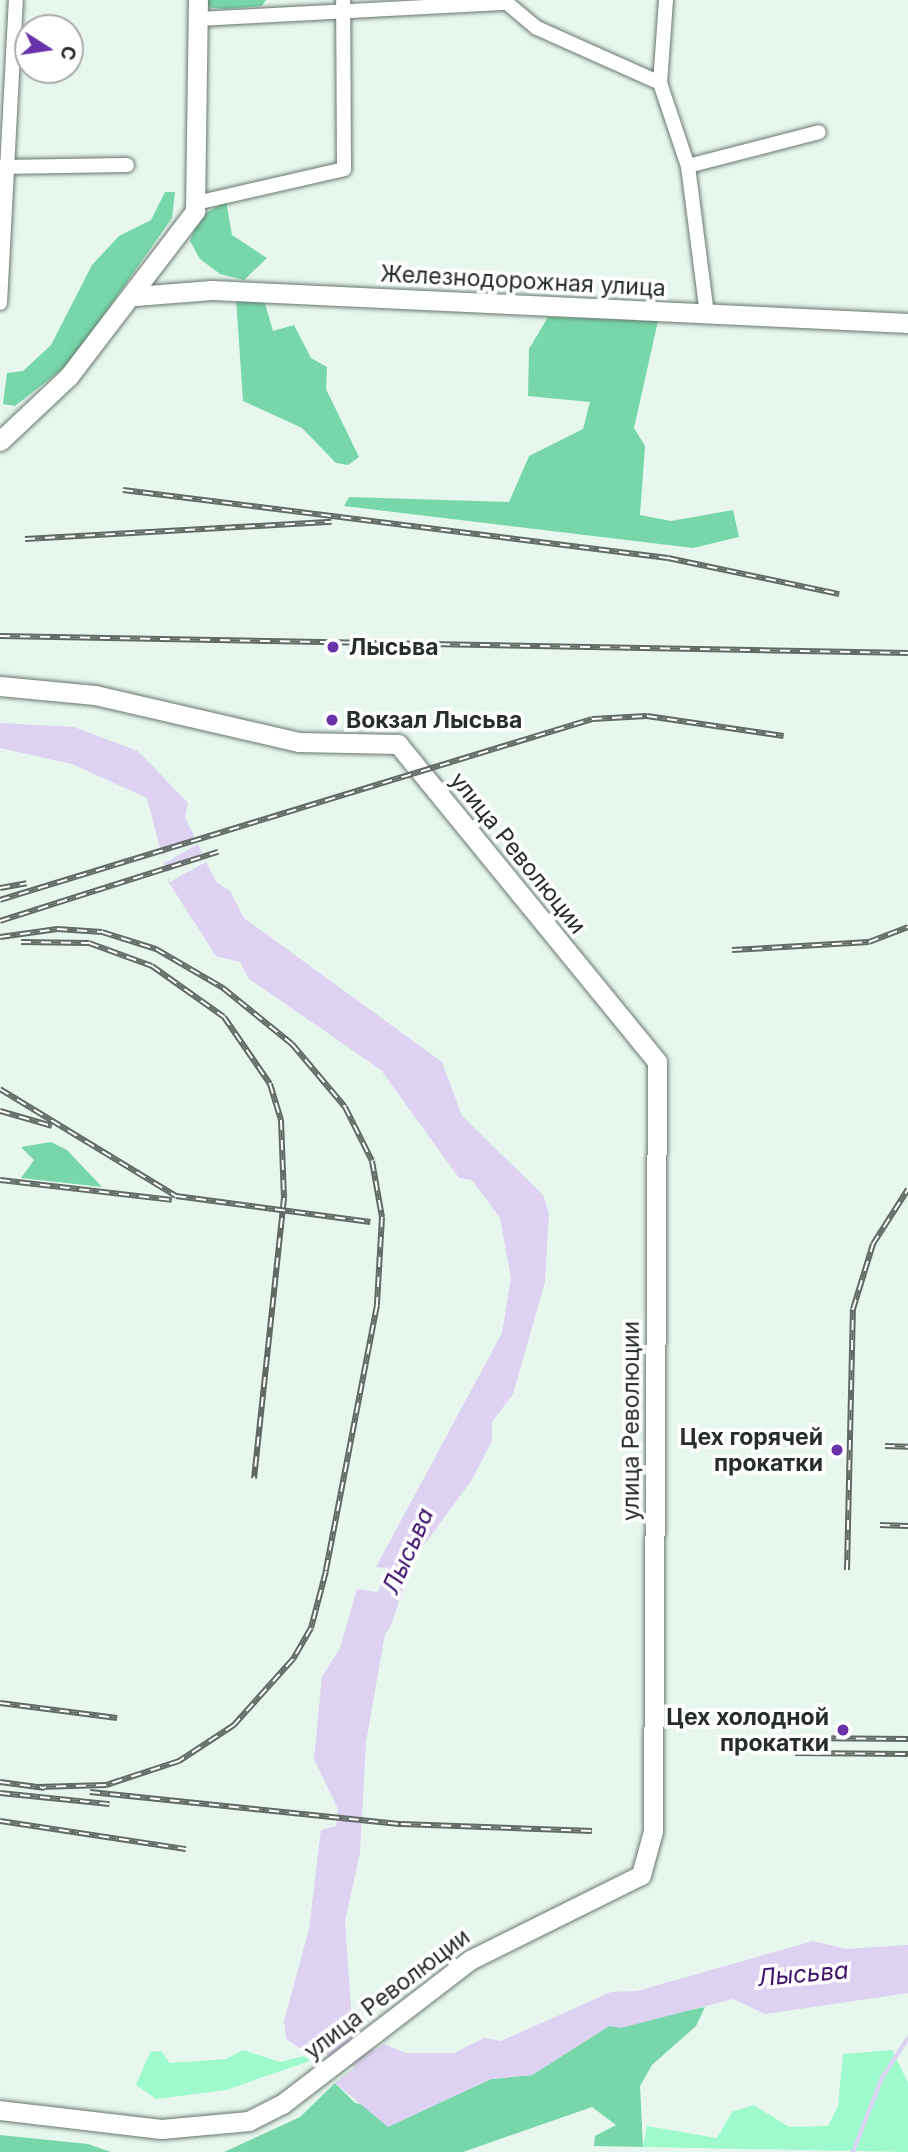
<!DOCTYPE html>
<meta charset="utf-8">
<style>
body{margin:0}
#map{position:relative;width:908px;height:2152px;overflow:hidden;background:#e7f7ee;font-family:Inter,sans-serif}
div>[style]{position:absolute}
.green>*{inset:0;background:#9ef9cc}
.forest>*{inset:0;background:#77d7aa}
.water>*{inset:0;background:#ddd2f2}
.pier>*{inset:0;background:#e7f7ee;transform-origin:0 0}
.stream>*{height:3.5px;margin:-1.75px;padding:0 1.75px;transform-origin:1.75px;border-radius:1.75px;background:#ddd2f2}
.river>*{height:23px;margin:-11.5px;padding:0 11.5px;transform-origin:11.5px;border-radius:11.5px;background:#ddd2f2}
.roads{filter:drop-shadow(0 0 2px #68776f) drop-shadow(0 0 2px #68776f)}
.minor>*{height:14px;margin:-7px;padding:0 7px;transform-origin:7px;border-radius:7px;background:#fff}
.tertiary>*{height:19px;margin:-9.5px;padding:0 9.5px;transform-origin:9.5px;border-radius:9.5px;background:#fff}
.rail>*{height:6px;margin-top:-3px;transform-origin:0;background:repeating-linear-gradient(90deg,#fff 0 10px,#606964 0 20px);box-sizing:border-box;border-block:2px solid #606964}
.dots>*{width:19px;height:19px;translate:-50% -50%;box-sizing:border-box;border:4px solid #fff;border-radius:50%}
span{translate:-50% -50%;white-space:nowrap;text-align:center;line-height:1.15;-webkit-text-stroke:7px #fff;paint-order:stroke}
.street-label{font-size:23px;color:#272d2a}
.poi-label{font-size:23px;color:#272d2a;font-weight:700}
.left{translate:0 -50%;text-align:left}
.right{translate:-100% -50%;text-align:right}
.water-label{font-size:24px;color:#3f136d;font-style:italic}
.north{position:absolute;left:14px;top:14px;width:70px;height:70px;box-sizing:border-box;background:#fff;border:2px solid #a9abaa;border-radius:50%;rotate:102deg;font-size:19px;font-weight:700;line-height:28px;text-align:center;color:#272d2a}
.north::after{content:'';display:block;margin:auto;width:24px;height:32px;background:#6832a9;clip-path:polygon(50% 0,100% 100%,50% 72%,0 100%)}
</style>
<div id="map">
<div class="green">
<div style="clip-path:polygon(243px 2050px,280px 2062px,304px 2056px,310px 2061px,226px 2090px,156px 2099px,136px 2085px,150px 2052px,161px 2051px,170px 2063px,226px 2059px)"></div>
<div style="clip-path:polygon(892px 2050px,908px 2083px,908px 2152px,643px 2147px,647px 2126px,717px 2138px,732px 2112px,754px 2105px,789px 2127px,828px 2126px,838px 2106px,843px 2054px)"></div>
</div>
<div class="forest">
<div style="clip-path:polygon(205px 0,266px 0,262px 6px,224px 9px,206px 7px)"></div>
<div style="clip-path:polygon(165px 192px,175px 192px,172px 218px,70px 363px,15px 406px,3px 404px,7px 373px,23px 371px,51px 345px,92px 265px,119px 236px,151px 220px)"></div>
<div style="clip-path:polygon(226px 201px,232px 235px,267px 258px,244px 280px,220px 274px,200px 259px,190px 241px,198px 218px)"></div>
<div style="clip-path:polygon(236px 298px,264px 300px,273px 331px,294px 325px,311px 358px,327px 367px,326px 389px,359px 457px,348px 465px,336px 463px,302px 428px,243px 401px)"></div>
<div style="clip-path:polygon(548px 317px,658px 321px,634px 428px,645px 446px,640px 515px,671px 521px,733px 510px,739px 537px,693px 548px,344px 506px,349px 497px,509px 502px,529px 456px,583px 429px,590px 402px,528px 396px,529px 349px)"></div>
<div style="clip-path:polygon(51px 1142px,67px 1150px,102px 1187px,21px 1178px,34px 1160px,21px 1147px)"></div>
<div style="clip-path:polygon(705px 2007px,696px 2026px,652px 2065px,640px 2086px,643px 2147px,594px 2146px,595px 2136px,616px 2125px,592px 2107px,463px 2152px,224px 2152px,300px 2117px,335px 2083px,355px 2103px,415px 2114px,491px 2079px,532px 2075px,609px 2026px)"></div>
<div style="clip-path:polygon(0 2135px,88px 2144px,111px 2152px,0 2152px)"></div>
</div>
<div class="water">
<div style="clip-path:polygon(0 723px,74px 727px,138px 751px,188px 803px,185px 817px,216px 882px,230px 891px,244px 918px,442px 1062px,462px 1116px,543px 1195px,549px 1214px,545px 1282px,513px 1394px,492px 1422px,492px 1441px,471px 1481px,405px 1571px,376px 1567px,502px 1333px,511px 1278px,500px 1218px,472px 1180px,459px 1178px,381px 1070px,248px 978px,240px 962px,216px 956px,169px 883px,147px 798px,72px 764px,0 748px)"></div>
<div style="clip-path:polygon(357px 1589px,400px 1596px,386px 1628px,366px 1742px,360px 1853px,345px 1921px,353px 2037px,314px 2058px,286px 2039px,284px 2021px,309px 1929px,321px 1830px,336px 1826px,338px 1809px,314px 1759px,322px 1677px,340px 1648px)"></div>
<div style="clip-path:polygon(813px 1941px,847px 1949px,908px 1945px,908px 1993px,765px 2014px,733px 1999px,621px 2028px,609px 2026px,532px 2075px,491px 2079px,388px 2127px,335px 2083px,384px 2044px,406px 2053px,454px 2053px,484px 2038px,501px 2041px,611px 1992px,637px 1991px)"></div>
</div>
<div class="pier">
<div style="left:199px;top:834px;width:8px;height:44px;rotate:60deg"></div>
<div style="left:207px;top:850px;width:10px;height:48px;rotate:61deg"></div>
</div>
<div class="stream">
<div style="left:853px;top:2152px;width:79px;rotate:-68.6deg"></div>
<div style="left:882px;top:2078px;width:48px;rotate:-57deg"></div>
</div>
<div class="river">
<div style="left:379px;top:1622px;width:85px;rotate:-70.7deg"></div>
<div style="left:316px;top:2026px;width:28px;rotate:45deg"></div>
<div style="left:336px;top:2046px;width:63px;rotate:22.5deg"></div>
</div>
<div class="roads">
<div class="minor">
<div style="left:666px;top:0;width:83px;rotate:94.1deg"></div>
<div style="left:660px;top:83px;width:88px;rotate:71.4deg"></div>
<div style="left:688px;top:166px;width:149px;rotate:82.7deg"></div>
<div style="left:198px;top:19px;width:309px;rotate:-3deg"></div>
<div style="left:507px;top:3px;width:39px;rotate:40deg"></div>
<div style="left:537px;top:28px;width:135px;rotate:24.1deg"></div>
<div style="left:688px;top:166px;width:135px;rotate:-14.5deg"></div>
<div style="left:0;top:167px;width:127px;rotate:-0.9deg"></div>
<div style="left:196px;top:203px;width:152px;rotate:-12.9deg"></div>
<div style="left:344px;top:169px;width:169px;rotate:-90.3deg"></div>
<div style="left:0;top:303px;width:303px;rotate:-87deg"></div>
</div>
<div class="tertiary">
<div style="left:135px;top:296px;width:77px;rotate:-4.5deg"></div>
<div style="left:212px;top:290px;width:697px;rotate:2.71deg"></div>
<div style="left:0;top:441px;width:95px;rotate:-43.3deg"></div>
<div style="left:69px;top:376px;width:208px;rotate:-52.6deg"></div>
<div style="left:195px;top:211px;width:211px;rotate:-89.2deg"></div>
<div style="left:0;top:686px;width:95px;rotate:5.4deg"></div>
<div style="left:95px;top:695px;width:208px;rotate:13deg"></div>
<div style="left:298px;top:742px;width:100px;rotate:1.1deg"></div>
<div style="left:398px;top:744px;width:410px;rotate:50.8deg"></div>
<div style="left:657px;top:1062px;width:769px;rotate:90.3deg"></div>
<div style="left:653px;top:1831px;width:46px;rotate:105.3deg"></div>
<div style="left:641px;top:1875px;width:191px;rotate:153.6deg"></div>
<div style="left:470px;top:1960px;width:237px;rotate:142.5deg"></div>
<div style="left:282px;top:2104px;width:37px;rotate:153deg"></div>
<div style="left:249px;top:2121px;width:88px;rotate:174.8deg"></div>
<div style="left:161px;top:2129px;width:162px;rotate:-173.3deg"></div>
</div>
</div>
<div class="rail">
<div style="left:123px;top:490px;width:549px;rotate:7.11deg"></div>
<div style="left:668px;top:558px;width:175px;rotate:11.9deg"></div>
<div style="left:25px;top:539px;width:307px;rotate:-3.2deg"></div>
<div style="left:0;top:636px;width:908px;rotate:1.07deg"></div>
<div style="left:0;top:888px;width:27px;rotate:-10deg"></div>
<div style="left:0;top:900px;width:619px;rotate:-17deg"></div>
<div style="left:592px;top:719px;width:55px;rotate:-3.1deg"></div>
<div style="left:647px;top:716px;width:138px;rotate:8.3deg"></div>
<div style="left:0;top:921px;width:229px;rotate:-17.6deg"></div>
<div style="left:0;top:937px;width:58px;rotate:-8deg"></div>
<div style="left:57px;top:929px;width:45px;rotate:3.8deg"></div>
<div style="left:102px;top:932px;width:57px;rotate:17.5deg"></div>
<div style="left:156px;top:949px;width:78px;rotate:30.2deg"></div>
<div style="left:223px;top:988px;width:89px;rotate:39.1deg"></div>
<div style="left:292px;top:1044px;width:82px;rotate:49.9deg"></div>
<div style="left:345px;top:1107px;width:60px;rotate:63.4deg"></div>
<div style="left:372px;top:1161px;width:57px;rotate:79.9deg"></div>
<div style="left:382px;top:1217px;width:88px;rotate:93.3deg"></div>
<div style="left:377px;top:1305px;width:271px;rotate:100.9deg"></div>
<div style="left:326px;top:1571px;width:59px;rotate:104.7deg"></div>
<div style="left:311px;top:1628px;width:36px;rotate:120deg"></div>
<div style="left:293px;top:1659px;width:89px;rotate:131.8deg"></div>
<div style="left:234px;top:1725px;width:66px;rotate:146.8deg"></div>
<div style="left:179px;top:1761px;width:77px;rotate:161.8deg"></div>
<div style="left:106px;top:1785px;width:69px;rotate:178.3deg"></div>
<div style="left:21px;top:942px;width:68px;rotate:0.8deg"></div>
<div style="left:89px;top:943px;width:67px;rotate:20.1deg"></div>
<div style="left:152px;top:966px;width:88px;rotate:35.3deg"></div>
<div style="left:224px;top:1017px;width:81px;rotate:55.5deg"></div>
<div style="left:270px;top:1084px;width:38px;rotate:73deg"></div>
<div style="left:281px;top:1120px;width:78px;rotate:87.8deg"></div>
<div style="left:284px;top:1198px;width:282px;rotate:96.1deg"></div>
<div style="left:732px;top:950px;width:137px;rotate:-3.3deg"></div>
<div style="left:869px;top:942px;width:42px;rotate:-21deg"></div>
<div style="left:0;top:1089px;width:206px;rotate:31.3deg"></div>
<div style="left:176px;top:1196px;width:196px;rotate:7.6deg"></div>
<div style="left:0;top:1111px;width:54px;rotate:16.1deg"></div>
<div style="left:0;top:1180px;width:173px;rotate:6.6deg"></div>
<div style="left:885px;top:1446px;width:23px;rotate:2deg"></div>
<div style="left:880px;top:1525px;width:28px;rotate:2deg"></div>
<div style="left:847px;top:1570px;width:261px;rotate:-88.7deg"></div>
<div style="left:853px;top:1309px;width:68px;rotate:-72.9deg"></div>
<div style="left:873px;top:1244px;width:65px;rotate:-57.5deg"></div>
<div style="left:0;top:1703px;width:118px;rotate:7.3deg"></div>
<div style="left:796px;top:1738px;width:112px;rotate:0.5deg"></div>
<div style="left:795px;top:1753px;width:113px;rotate:0.5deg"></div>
<div style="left:0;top:1782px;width:45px;rotate:7.6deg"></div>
<div style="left:90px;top:1792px;width:313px;rotate:5.9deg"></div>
<div style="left:401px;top:1824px;width:191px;rotate:2.1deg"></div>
<div style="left:0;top:1793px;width:110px;rotate:5.8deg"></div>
<div style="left:0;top:1821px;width:188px;rotate:8.6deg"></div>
</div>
<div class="dots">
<div style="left:333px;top:647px;background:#6832a9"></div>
<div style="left:332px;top:720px;background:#6832a9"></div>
<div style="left:837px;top:1450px;background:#6832a9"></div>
<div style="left:843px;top:1730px;background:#6832a9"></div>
</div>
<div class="street-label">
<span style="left:523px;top:281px;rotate:3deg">Железнодорожная улица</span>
<span style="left:518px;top:853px;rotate:51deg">улица Революции</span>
<span style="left:631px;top:1421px;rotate:-90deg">улица Революции</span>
<span style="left:387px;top:1994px;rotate:-37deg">улица Революции</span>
</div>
<div class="poi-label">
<span class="left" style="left:349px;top:647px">Лысьва</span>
<span class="left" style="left:346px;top:720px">Вокзал Лысьва</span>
<span class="right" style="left:823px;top:1450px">Цех горячей<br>прокатки</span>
<span class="right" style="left:829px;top:1730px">Цех холодной<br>прокатки</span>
</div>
<div class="water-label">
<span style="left:408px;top:1551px;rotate:-66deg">Лысьва</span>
<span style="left:803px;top:1974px;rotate:-5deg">Лысьва</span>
</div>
<div class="north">С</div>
</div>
